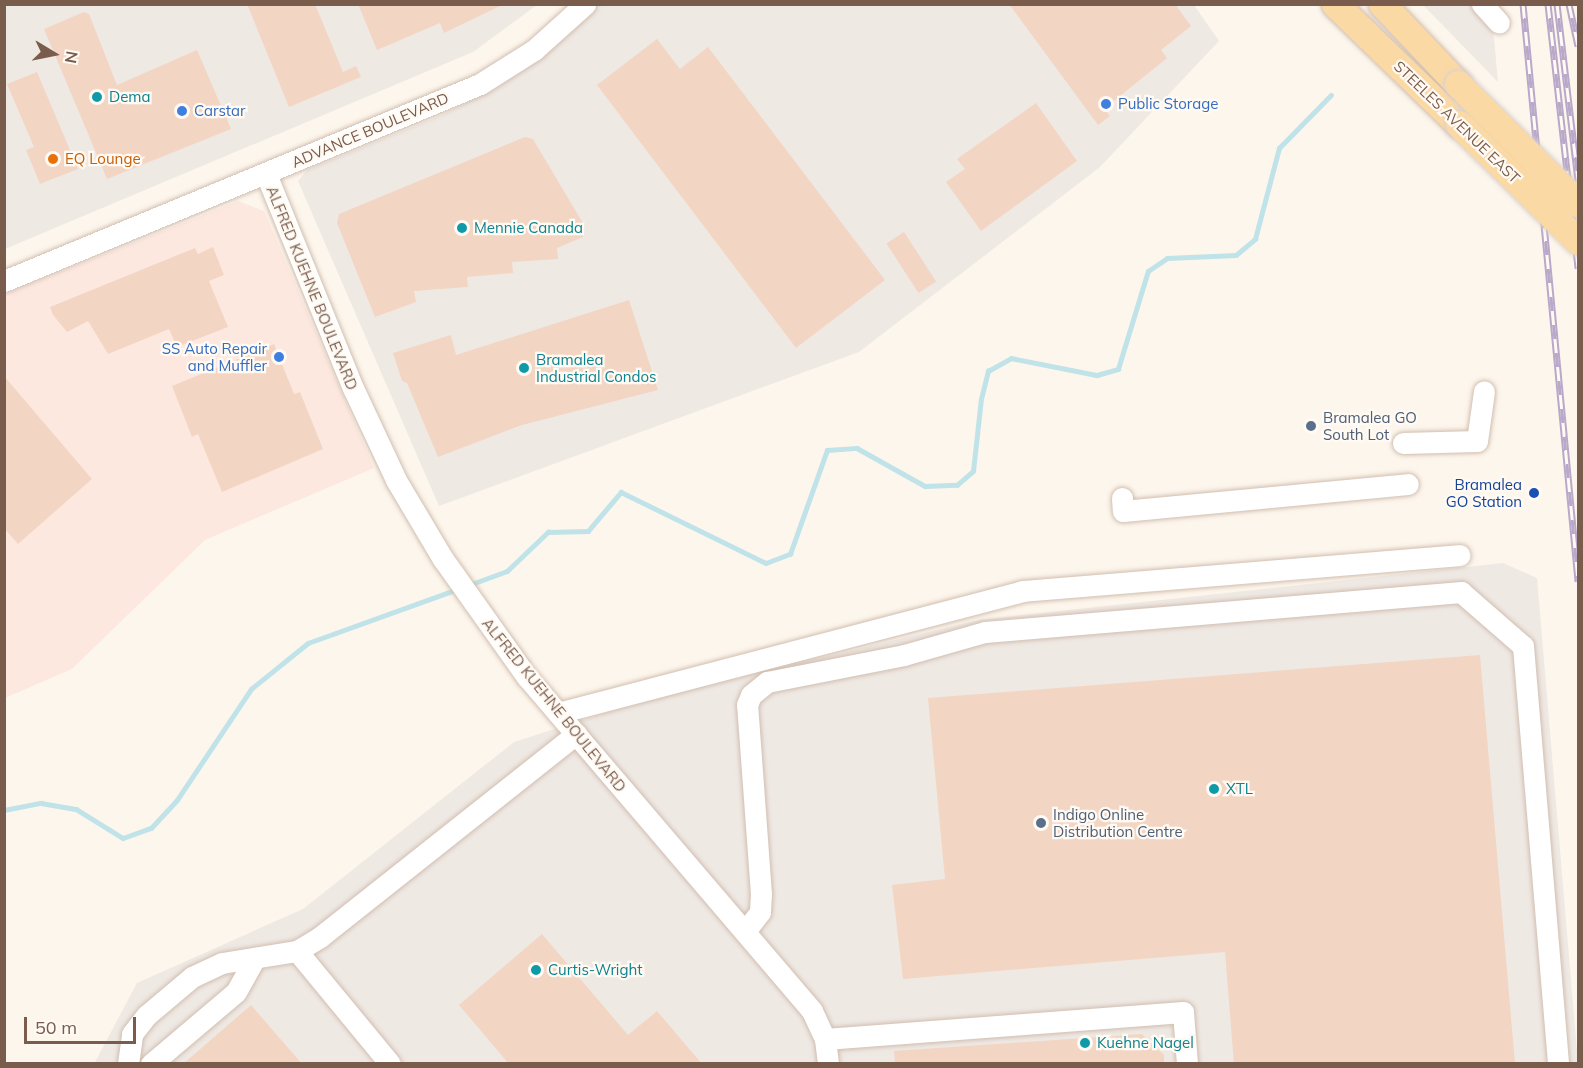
<!DOCTYPE html>
<style>
body{margin:0}
#map{position:relative;width:1583px;height:1068px;overflow:hidden;background:#fdf6ec;font-family:Mulish,sans-serif}
div>[style]{position:absolute}
.commercial>*{inset:0;background:#fde8e0}
.industrial>*{inset:0;background:#efe9e4}
.stream>*{height:4.5px;margin:-2.25px;padding:0 2.25px;transform-origin:2.25px;border-radius:2.25px;background:#bfe3e8}
.building>*{inset:0;background:#f3d5c3;transform-origin:0 0}
.roads{filter:drop-shadow(0 0 2px #d1beb0) drop-shadow(0 0 2px #d1beb0)}
.minor>*{height:21px;margin:-10.5px;padding:0 10.5px;transform-origin:10.5px;border-radius:10.5px;background:#fff}
.major>*{height:27px;margin:-13.5px;padding:0 13.5px;transform-origin:13.5px;border-radius:13.5px;background:#fbd9a5}
.rail>*{height:7px;margin-top:-3.5px;transform-origin:0;background:repeating-linear-gradient(90deg,#fffaf3 0 14px,#b9a8c9 0 28px);box-sizing:border-box;border-block:2px solid #b9a8c9}
.bridges{filter:drop-shadow(0 0 2px #dad1cd) drop-shadow(0 0 2px #dad1cd)}
.major-bridge>*{height:27px;margin:-13.5px;padding:0 13.5px;transform-origin:13.5px;border-radius:13.5px;background:#fbd9a5}
.dots>*{width:16px;height:16px;translate:-50% -50%;box-sizing:border-box;border:3px solid #fffaf3;border-radius:50%}
span{translate:-50% -50%;white-space:nowrap;text-align:center;line-height:1.15;-webkit-text-stroke:4.5px #fffaf3;paint-order:stroke}
.culture-label{font-size:15px;color:#0d838f}
.left{translate:0 -50%;text-align:left}
.shop-label{font-size:15px;color:#366cbe}
.right{translate:-100% -50%;text-align:right}
.street-label{font-size:15px;color:#7a5c4d}
.food-label{font-size:15px;color:#c56008}
.service-label{font-size:15px;color:#4e5e75}
.transit-label{font-size:15px;color:#164399}
.frame{position:absolute;inset:0;border:6px solid #7a5c4d;pointer-events:none}
.north{position:absolute;left:24px;top:24px;width:60px;height:60px;-webkit-text-stroke:4px #fffaf3;paint-order:stroke;rotate:100deg;font-size:16px;font-weight:700;line-height:24px;text-align:center;color:#7a5c4d}
.north::after{content:'';display:block;margin:auto;width:21px;height:27px;background:#7a5c4d;clip-path:polygon(50% 0,100% 100%,50% 72%,0 100%)}
.scale{position:absolute;left:24px;top:1017px;width:112px;height:27px;box-sizing:border-box;border:3px solid #7a5c4d;border-top:0;padding-left:8px;font-size:18px;line-height:21px;white-space:nowrap;color:#7a5c4d;-webkit-text-stroke:4px #fffaf3;paint-order:stroke}
</style>
<div id="map">
<div class="commercial">
<div style="clip-path:polygon(238px 201px,264px 211px,374px 468px,205px 540px,72px 669px,5px 698px,5px 294px)"></div>
</div>
<div class="industrial">
<div style="clip-path:polygon(5px 5px,537px 5px,473px 52px,5px 249px)"></div>
<div style="clip-path:polygon(595px 5px,1194px 5px,1219px 41px,1100px 167px,859px 352px,439px 506px,298px 181px,307px 170px,440px 116px,499px 86px,538px 58px)"></div>
<div style="clip-path:polygon(1423px 5px,1491px 5px,1498px 82px)"></div>
<div style="clip-path:polygon(1503px 563px,1537px 578px,1578px 1063px,94px 1064px,137px 983px,303px 909px,514px 742px,646px 700px,978px 620px)"></div>
</div>
<div class="stream">
<div style="left:469px;top:585px;width:40px;rotate:-20.2deg"></div>
<div style="left:507px;top:571px;width:57px;rotate:-43.6deg"></div>
<div style="left:548px;top:532px;width:40px;rotate:-1.4deg"></div>
<div style="left:588px;top:531px;width:51px;rotate:-49.8deg"></div>
<div style="left:621px;top:492px;width:161px;rotate:26.1deg"></div>
<div style="left:766px;top:563px;width:26px;rotate:-21deg"></div>
<div style="left:790px;top:554px;width:110px;rotate:-70.4deg"></div>
<div style="left:827px;top:450px;width:30px;rotate:-4deg"></div>
<div style="left:857px;top:448px;width:78px;rotate:29.2deg"></div>
<div style="left:925px;top:486px;width:32px;rotate:-2deg"></div>
<div style="left:957px;top:485px;width:21px;rotate:-41deg"></div>
<div style="left:973px;top:471px;width:72px;rotate:-83.7deg"></div>
<div style="left:981px;top:399px;width:29px;rotate:-76deg"></div>
<div style="left:988px;top:371px;width:26px;rotate:-29deg"></div>
<div style="left:1011px;top:358px;width:88px;rotate:11.2deg"></div>
<div style="left:1097px;top:375px;width:22px;rotate:-16deg"></div>
<div style="left:1118px;top:369px;width:102px;rotate:-73deg"></div>
<div style="left:1148px;top:271px;width:23px;rotate:-34deg"></div>
<div style="left:1167px;top:258px;width:69px;rotate:-2.5deg"></div>
<div style="left:1236px;top:255px;width:25px;rotate:-40deg"></div>
<div style="left:1255px;top:239px;width:94px;rotate:-75.2deg"></div>
<div style="left:1279px;top:148px;width:74px;rotate:-45.5deg"></div>
<div style="left:4px;top:810px;width:38px;rotate:-11deg"></div>
<div style="left:41px;top:803px;width:36px;rotate:10deg"></div>
<div style="left:76px;top:809px;width:55px;rotate:31.7deg"></div>
<div style="left:123px;top:838px;width:30px;rotate:-20deg"></div>
<div style="left:151px;top:828px;width:38px;rotate:-47deg"></div>
<div style="left:177px;top:800px;width:133px;rotate:-56.3deg"></div>
<div style="left:251px;top:689px;width:73px;rotate:-38.9deg"></div>
<div style="left:308px;top:643px;width:159px;rotate:-19.8deg"></div>
</div>
<div class="building">
<div style="clip-path:polygon(247px 4px,315px 4px,343px 72px,356px 66px,361px 77px,289px 107px)"></div>
<div style="clip-path:polygon(358px 4px,502px 4px,502px 5px,444px 33px,440px 23px,377px 50px)"></div>
<div style="clip-path:polygon(1009px 4px,1175px 4px,1191px 26px,1161px 50px,1167px 58px,1104px 109px,1110px 116px,1098px 125px)"></div>
<div style="clip-path:polygon(84px 12px,89px 14px,117px 85px,197px 50px,231px 129px,107px 179px,44px 29px)"></div>
<div style="clip-path:polygon(657px 39px,680px 69px,708px 47px,885px 280px,796px 348px,597px 85px)"></div>
<div style="clip-path:polygon(37px 72px,78px 169px,40px 184px,26px 150px,34px 147px,7px 84px)"></div>
<div style="clip-path:polygon(1036px 103px,1077px 161px,981px 231px,946px 182px,965px 169px,957px 159px)"></div>
<div style="clip-path:polygon(525px 137px,533px 139px,584px 225px,583px 237px,557px 248px,558px 259px,512px 262px,513px 273px,467px 277px,468px 287px,414px 291px,416px 302px,375px 317px,337px 223px,339px 214px)"></div>
<div style="left:904px;top:232px;width:59px;height:21px;rotate:57deg"></div>
<div style="clip-path:polygon(213px 247px,224px 275px,209px 281px,228px 327px,177px 347px,169px 329px,108px 354px,88px 321px,67px 332px,53px 315px,50px 307px,195px 248px,198px 254px)"></div>
<div style="clip-path:polygon(629px 300px,658px 390px,522px 425px,438px 457px,407px 383px,402px 381px,393px 353px,451px 335px,456px 355px)"></div>
<div style="clip-path:polygon(274px 344px,294px 394px,300px 392px,323px 449px,222px 492px,198px 434px,192px 437px,172px 386px)"></div>
<div style="clip-path:polygon(4px 376px,92px 479px,18px 544px,4px 528px)"></div>
<div style="clip-path:polygon(1480px 655px,1515px 1064px,1234px 1064px,1225px 952px,903px 979px,892px 885px,945px 879px,928px 698px)"></div>
<div style="clip-path:polygon(542px 934px,628px 1035px,657px 1011px,702px 1064px,509px 1064px,459px 1005px)"></div>
<div style="clip-path:polygon(251px 1005px,302px 1064px,183px 1064px)"></div>
<div style="clip-path:polygon(1142px 1034px,1164px 1055px,1164px 1064px,895px 1064px,894px 1051px)"></div>
</div>
<div class="roads">
<div class="minor">
<div style="left:1482px;top:4px;width:25px;rotate:48deg"></div>
<div style="left:266px;top:174px;width:231px;rotate:67.9deg"></div>
<div style="left:353px;top:388px;width:102px;rotate:64.9deg"></div>
<div style="left:396px;top:480px;width:92px;rotate:59.3deg"></div>
<div style="left:443px;top:559px;width:145px;rotate:54.6deg"></div>
<div style="left:527px;top:677px;width:439px;rotate:49.5deg"></div>
<div style="left:812px;top:1011px;width:31px;rotate:65deg"></div>
<div style="left:825px;top:1039px;width:25px;rotate:83deg"></div>
<div style="left:4px;top:281px;width:515px;rotate:-22.48deg"></div>
<div style="left:480px;top:84px;width:64px;rotate:-32.2deg"></div>
<div style="left:534px;top:50px;width:69px;rotate:-42deg"></div>
<div style="left:1403px;top:443px;width:74px;rotate:-1.5deg"></div>
<div style="left:1477px;top:441px;width:50px;rotate:-82deg"></div>
<div style="left:1122px;top:498px;width:13px;rotate:86deg"></div>
<div style="left:1123px;top:511px;width:286px;rotate:-5.4deg"></div>
<div style="left:558px;top:713px;width:480px;rotate:-14.7deg"></div>
<div style="left:1022px;top:591px;width:439px;rotate:-4.7deg"></div>
<div style="left:746px;top:930px;width:23px;rotate:-52deg"></div>
<div style="left:760px;top:912px;width:18px;rotate:-87deg"></div>
<div style="left:761px;top:894px;width:190px;rotate:-94.2deg"></div>
<div style="left:747px;top:705px;width:11px;rotate:-68deg"></div>
<div style="left:751px;top:695px;width:21px;rotate:-39deg"></div>
<div style="left:767px;top:682px;width:140px;rotate:-11.1deg"></div>
<div style="left:904px;top:655px;width:84px;rotate:-15.9deg"></div>
<div style="left:985px;top:632px;width:478px;rotate:-4.8deg"></div>
<div style="left:1461px;top:592px;width:82px;rotate:41.1deg"></div>
<div style="left:1523px;top:646px;width:419px;rotate:85.2deg"></div>
<div style="left:297px;top:951px;width:146px;rotate:50.5deg"></div>
<div style="left:825px;top:1039px;width:359px;rotate:-4.3deg"></div>
<div style="left:1183px;top:1012px;width:52px;rotate:85.6deg"></div>
<div style="left:128px;top:1064px;width:30px;rotate:-82deg"></div>
<div style="left:132px;top:1034px;width:24px;rotate:-52deg"></div>
<div style="left:147px;top:1015px;width:59px;rotate:-40.2deg"></div>
<div style="left:192px;top:977px;width:33px;rotate:-25deg"></div>
<div style="left:222px;top:963px;width:76px;rotate:-9.1deg"></div>
<div style="left:297px;top:951px;width:27px;rotate:-31deg"></div>
<div style="left:320px;top:937px;width:327px;rotate:-38.4deg"></div>
<div style="left:151px;top:1064px;width:111px;rotate:-40.3deg"></div>
<div style="left:236px;top:992px;width:39px;rotate:-61deg"></div>
</div>
<div class="major">
<div style="left:1335px;top:4px;width:173px;rotate:44.1deg"></div>
<div style="left:1382px;top:4px;width:110px;rotate:46.5deg"></div>
</div>
</div>
<div class="rail">
<div style="left:1523px;top:4px;width:580px;rotate:84.55deg"></div>
<div style="left:1548px;top:4px;width:266px;rotate:83.5deg"></div>
<div style="left:1557px;top:4px;width:178px;rotate:83.2deg"></div>
<div style="left:1569px;top:4px;width:43px;rotate:77.9deg"></div>
</div>
<div class="bridges">
<div class="major-bridge">
<div style="left:1458px;top:84px;width:169px;rotate:44.8deg"></div>
<div style="left:1459px;top:124px;width:167px;rotate:44.5deg"></div>
</div>
</div>
<div class="dots">
<div style="left:97px;top:97px;background:#0f9aa8"></div>
<div style="left:1106px;top:104px;background:#3f7fe0"></div>
<div style="left:182px;top:111px;background:#3f7fe0"></div>
<div style="left:53px;top:159px;background:#e8710a"></div>
<div style="left:462px;top:228px;background:#0f9aa8"></div>
<div style="left:279px;top:357px;background:#3f7fe0"></div>
<div style="left:524px;top:368px;background:#0f9aa8"></div>
<div style="left:1311px;top:426px;background:#5c6f8a"></div>
<div style="left:1534px;top:493px;background:#1a4fb4"></div>
<div style="left:1214px;top:789px;background:#0f9aa8"></div>
<div style="left:1041px;top:823px;background:#5c6f8a"></div>
<div style="left:536px;top:970px;background:#0f9aa8"></div>
<div style="left:1085px;top:1043px;background:#0f9aa8"></div>
</div>
<div class="culture-label">
<span class="left" style="left:109px;top:97px">Dema</span>
<span class="left" style="left:474px;top:228px">Mennie Canada</span>
<span class="left" style="left:536px;top:368px">Bramalea<br>Industrial Condos</span>
<span class="left" style="left:1226px;top:789px">XTL</span>
<span class="left" style="left:548px;top:970px">Curtis-Wright</span>
<span class="left" style="left:1097px;top:1043px">Kuehne Nagel</span>
</div>
<div class="shop-label">
<span class="left" style="left:1118px;top:104px">Public Storage</span>
<span class="left" style="left:194px;top:111px">Carstar</span>
<span class="right" style="left:267px;top:357px">SS Auto Repair<br>and Muffler</span>
</div>
<div class="street-label">
<span style="left:1457px;top:122px;rotate:44deg">STEELES AVENUE EAST</span>
<span style="left:370px;top:130px;rotate:-23deg">ADVANCE BOULEVARD</span>
<span style="left:312px;top:288px;rotate:68deg">ALFRED KUEHNE BOULEVARD</span>
<span style="left:554px;top:705px;rotate:51deg">ALFRED KUEHNE BOULEVARD</span>
</div>
<div class="food-label">
<span class="left" style="left:65px;top:159px">EQ Lounge</span>
</div>
<div class="service-label">
<span class="left" style="left:1323px;top:426px">Bramalea GO<br>South Lot</span>
<span class="left" style="left:1053px;top:823px">Indigo Online<br>Distribution Centre</span>
</div>
<div class="transit-label">
<span class="right" style="left:1522px;top:493px">Bramalea<br>GO Station</span>
</div>
<div class="frame"></div>
<div class="north">N</div>
<div class="scale">50 m</div>
</div>
